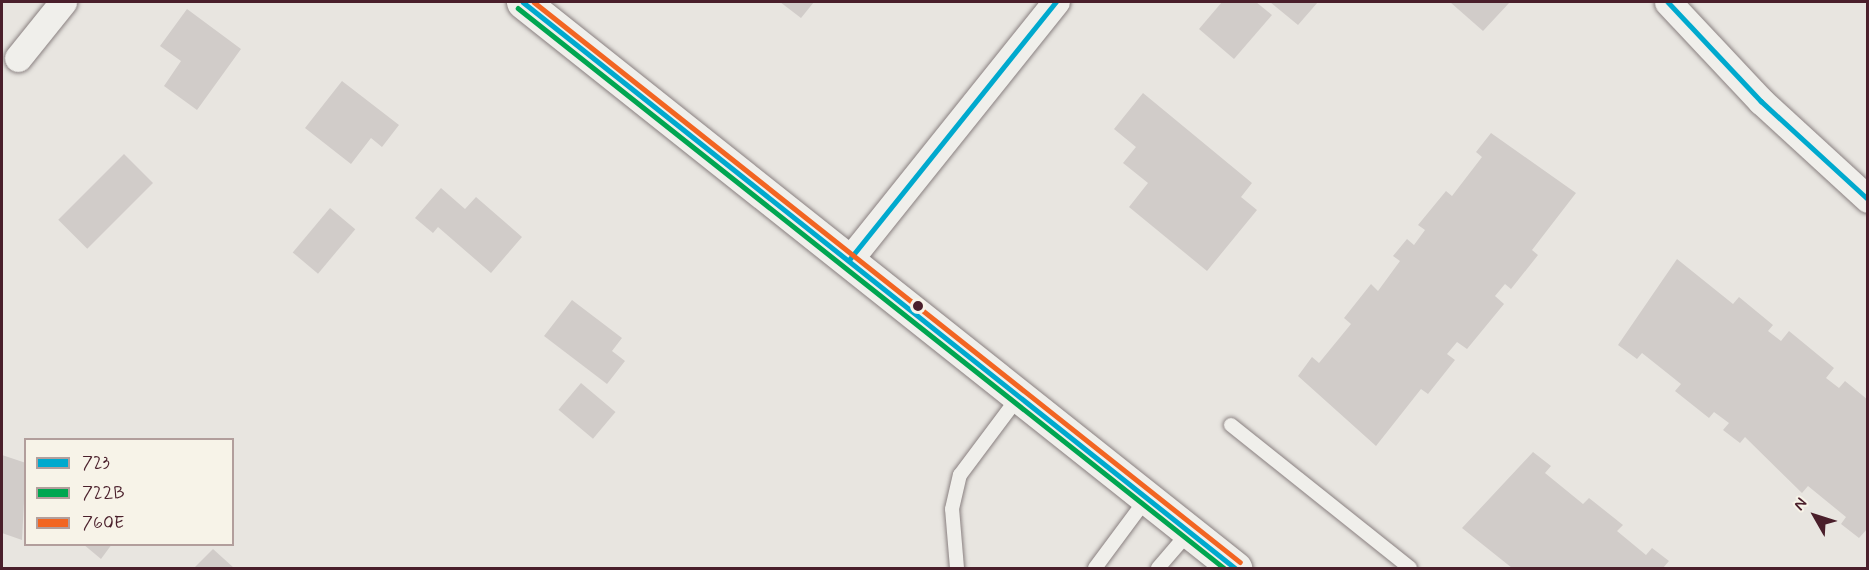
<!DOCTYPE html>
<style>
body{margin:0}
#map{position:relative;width:1869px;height:570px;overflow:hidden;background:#e8e5e0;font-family:Mynerve,sans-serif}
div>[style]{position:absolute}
.building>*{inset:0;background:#d1ccc9;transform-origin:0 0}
.roads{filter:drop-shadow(0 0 2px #898080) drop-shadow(0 0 2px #898080)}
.service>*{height:14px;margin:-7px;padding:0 7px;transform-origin:7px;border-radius:7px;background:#f0efeb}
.minor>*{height:27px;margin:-13.5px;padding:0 13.5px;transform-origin:13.5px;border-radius:13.5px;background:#f0efeb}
.secondary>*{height:33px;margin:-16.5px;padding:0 16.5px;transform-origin:16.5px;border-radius:16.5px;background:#f0efeb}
.bus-1>*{height:4.5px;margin:-2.25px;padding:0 2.25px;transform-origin:2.25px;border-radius:2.25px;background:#00a9ce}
.bus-2>*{height:4.5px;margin:-2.25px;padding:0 2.25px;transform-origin:2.25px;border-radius:2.25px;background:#00a651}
.bus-3>*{height:4.5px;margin:-2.25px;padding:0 2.25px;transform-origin:2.25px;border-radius:2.25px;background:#f26522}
.dots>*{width:16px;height:16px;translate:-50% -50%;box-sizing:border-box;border:3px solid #f7f3e8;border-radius:50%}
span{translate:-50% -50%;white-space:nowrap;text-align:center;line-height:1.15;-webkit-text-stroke:5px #f7f3e8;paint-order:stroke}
.frame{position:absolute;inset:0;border:3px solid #4a1f2b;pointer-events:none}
.legend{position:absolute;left:24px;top:438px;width:210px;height:108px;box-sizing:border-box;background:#f7f3e8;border:2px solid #b29e9c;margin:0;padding:8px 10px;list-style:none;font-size:18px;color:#4a1f2b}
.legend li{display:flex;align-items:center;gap:12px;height:30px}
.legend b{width:30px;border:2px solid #b29e9c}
.north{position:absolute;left:1785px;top:486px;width:60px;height:60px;-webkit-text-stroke:4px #f7f3e8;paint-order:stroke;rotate:309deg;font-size:16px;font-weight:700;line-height:24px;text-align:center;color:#4a1f2b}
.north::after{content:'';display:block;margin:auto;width:21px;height:27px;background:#4a1f2b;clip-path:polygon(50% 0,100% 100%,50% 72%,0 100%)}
</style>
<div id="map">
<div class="building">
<div style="clip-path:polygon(780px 2px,814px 2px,801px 18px)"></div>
<div style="clip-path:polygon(1222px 2px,1256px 2px,1272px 15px,1234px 59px,1199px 29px)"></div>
<div style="clip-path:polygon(1270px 2px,1318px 2px,1298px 25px)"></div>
<div style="clip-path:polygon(1450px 2px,1510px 2px,1483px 31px)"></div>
<div style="clip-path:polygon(187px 9px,241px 49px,197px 110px,164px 86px,181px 61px,160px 46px)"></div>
<div style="clip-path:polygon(342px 81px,399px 125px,382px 147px,371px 138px,351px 164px,305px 128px)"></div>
<div style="clip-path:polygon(1143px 93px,1252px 183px,1241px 197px,1257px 210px,1207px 271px,1129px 207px,1148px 183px,1123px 163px,1136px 147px,1114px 129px)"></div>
<div style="clip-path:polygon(1491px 133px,1576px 193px,1532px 250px,1538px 255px,1511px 289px,1505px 284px,1495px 296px,1504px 304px,1467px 349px,1457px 342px,1447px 354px,1455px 360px,1428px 394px,1421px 389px,1376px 446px,1298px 376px,1312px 357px,1319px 363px,1351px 324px,1344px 318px,1371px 284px,1378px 291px,1400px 261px,1393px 256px,1407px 239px,1414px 245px,1425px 230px,1418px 225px,1446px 191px,1452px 196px,1482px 157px,1476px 152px)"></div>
<div style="left:124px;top:154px;width:41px;height:93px;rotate:45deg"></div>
<div style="clip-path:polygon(441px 188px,465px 209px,476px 197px,522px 237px,491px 273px,438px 227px,433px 233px,415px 218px)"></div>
<div style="left:330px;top:208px;width:33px;height:58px;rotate:40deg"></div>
<div style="clip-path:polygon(1677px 259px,1733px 304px,1739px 297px,1773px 325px,1768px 331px,1781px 341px,1789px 331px,1834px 368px,1826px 378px,1839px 388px,1845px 381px,1868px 400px,1868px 528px,1859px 538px,1841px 524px,1846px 517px,1808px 486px,1802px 493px,1745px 437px,1740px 443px,1723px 430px,1729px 423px,1714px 412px,1709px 418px,1675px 391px,1681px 384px,1642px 353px,1637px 359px,1618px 345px)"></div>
<div style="clip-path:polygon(572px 300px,622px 338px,612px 351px,625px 361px,607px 384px,544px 336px)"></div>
<div style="left:581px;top:383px;width:45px;height:35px;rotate:40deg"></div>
<div style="clip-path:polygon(1533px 452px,1551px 466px,1545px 473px,1583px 504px,1589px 498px,1623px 525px,1617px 531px,1646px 555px,1652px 548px,1669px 561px,1663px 568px,1512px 568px,1462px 528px)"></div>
<div style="clip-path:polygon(2px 455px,26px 463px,22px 540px,2px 533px)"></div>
<div style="clip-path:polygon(83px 544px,112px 544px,101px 559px)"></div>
<div style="clip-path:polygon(213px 549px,234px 568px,194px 568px)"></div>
</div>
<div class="roads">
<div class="service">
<div style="left:1231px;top:425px;width:229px;rotate:38.6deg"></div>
<div style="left:957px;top:568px;width:59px;rotate:-94.8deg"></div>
<div style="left:952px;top:509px;width:35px;rotate:-77deg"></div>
<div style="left:960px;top:475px;width:99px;rotate:-53.2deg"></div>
<div style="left:1095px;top:568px;width:87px;rotate:-53.4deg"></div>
<div style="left:1158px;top:568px;width:48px;rotate:-49.3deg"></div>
</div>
<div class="minor">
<div style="left:1668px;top:2px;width:136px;rotate:46.8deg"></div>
<div style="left:1761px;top:101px;width:145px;rotate:42.5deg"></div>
<div style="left:18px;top:58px;width:72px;rotate:-51.2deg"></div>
<div style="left:849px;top:260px;width:331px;rotate:-51.3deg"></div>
</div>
<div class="secondary">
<div style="left:523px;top:2px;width:910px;rotate:38.48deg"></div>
</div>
</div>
<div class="bus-1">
<div style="left:523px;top:2px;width:910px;rotate:38.48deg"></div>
<div style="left:1668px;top:2px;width:136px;rotate:46.8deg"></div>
<div style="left:1761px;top:101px;width:145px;rotate:42.5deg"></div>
<div style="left:849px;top:260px;width:331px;rotate:-51.3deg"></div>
</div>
<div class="bus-2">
<div style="left:518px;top:8px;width:901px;rotate:38.42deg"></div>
</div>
<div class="bus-3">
<div style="left:534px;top:2px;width:901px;rotate:38.42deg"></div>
</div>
<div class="dots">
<div style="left:918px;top:306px;background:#4a1f2b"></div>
</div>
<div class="frame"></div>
<ul class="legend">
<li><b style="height:8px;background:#00a9ce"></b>723</li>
<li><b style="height:8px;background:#00a651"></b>722B</li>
<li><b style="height:8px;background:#f26522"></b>760E</li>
</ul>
<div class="north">N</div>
</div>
